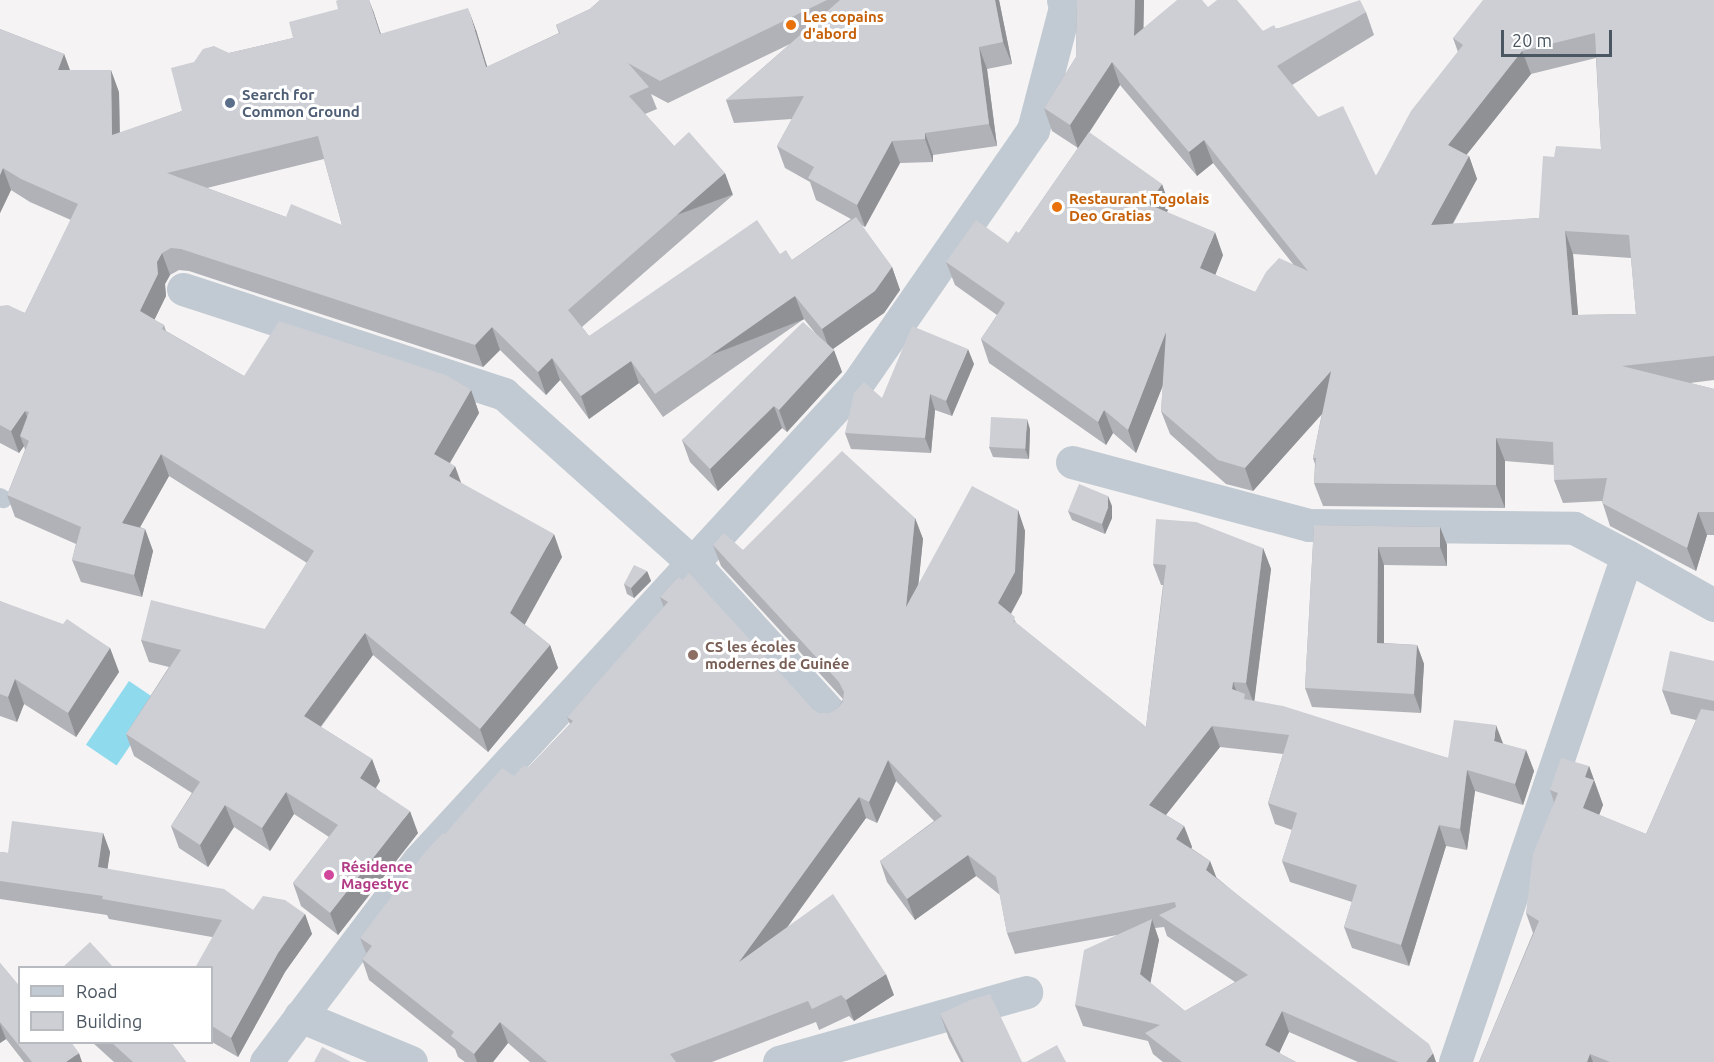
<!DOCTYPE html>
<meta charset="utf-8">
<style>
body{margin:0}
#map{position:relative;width:1714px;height:1062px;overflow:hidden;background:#f5f3f3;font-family:Ubuntu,sans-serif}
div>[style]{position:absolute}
.water>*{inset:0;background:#90daee;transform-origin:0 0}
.service>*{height:18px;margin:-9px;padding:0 9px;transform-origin:9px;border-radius:9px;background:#c1cad2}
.minor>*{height:33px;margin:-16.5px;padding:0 16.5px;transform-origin:16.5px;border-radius:16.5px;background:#c1cad2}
.wall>*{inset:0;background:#b0b2b7}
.shaded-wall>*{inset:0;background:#909195;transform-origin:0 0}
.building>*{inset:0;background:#cdcfd5;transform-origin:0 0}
.dots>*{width:16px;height:16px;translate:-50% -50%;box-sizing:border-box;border:3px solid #fff;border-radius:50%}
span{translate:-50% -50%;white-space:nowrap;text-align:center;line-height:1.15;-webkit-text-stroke:6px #fff;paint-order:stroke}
.food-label{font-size:15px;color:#c56008;font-weight:700}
.left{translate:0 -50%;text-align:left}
.service-label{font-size:15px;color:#4e5e75;font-weight:700}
.education-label{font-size:15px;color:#785e54;font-weight:700}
.hotel-label{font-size:15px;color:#b23c85;font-weight:700}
.legend{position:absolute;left:18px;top:966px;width:195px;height:78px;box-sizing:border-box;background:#fff;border:2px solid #b7bbc0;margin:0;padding:8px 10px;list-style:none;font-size:18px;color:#4a5661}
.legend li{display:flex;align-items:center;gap:12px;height:30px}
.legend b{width:30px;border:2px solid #b7bbc0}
.scale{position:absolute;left:1501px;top:30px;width:111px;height:27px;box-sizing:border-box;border:3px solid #4a5661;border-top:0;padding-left:8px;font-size:18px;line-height:21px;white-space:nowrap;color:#4a5661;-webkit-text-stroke:4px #fff;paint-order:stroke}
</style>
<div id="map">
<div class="water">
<div style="left:129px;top:681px;width:37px;height:77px;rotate:34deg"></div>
</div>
<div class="service">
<div style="left:0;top:497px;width:4px;rotate:34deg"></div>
</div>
<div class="minor">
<div style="left:183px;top:289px;width:338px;rotate:18.1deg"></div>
<div style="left:504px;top:394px;width:252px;rotate:41.8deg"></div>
<div style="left:692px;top:562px;width:209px;rotate:47.5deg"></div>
<div style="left:1072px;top:462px;width:245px;rotate:14.9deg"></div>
<div style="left:1309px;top:525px;width:265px;rotate:0.6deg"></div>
<div style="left:1574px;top:528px;width:60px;rotate:27.8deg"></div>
<div style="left:300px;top:1016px;width:120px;rotate:22.5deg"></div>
<div style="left:266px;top:1062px;width:253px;rotate:-52.9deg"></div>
<div style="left:419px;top:860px;width:647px;rotate:-47.38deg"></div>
<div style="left:857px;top:384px;width:309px;rotate:-55.3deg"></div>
<div style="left:1033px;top:130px;width:127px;rotate:-75.4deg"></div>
<div style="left:1065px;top:7px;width:7px;rotate:-106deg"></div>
<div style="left:779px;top:1062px;width:257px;rotate:-15.8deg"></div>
<div style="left:1455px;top:1062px;width:534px;rotate:-71.23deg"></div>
<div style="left:1627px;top:556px;width:100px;rotate:29.4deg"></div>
</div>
<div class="wall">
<div style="clip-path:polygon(evenodd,369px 0,381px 34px,476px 30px,487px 67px,559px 33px,556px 25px,590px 9px,600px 0,1000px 0,999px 0,1012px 64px,987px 69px,997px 146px,933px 155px,933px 162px,900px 163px,865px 227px,861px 225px,892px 267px,900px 290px,884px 313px,833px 349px,842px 372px,787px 432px,782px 428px,718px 491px,690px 462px,682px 440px,816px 334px,804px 319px,663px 417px,639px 383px,589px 419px,560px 380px,546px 395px,500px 350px,483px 367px,189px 271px,179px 270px,170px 275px,165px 284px,166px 296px,154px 320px,164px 325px,166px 331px,244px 376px,471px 390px,479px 413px,450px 463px,461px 483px,562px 557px,524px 624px,550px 645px,558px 668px,488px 752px,373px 655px,321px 727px,372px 759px,380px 781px,376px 788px,418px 833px,338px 935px,301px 906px,293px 883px,329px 837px,294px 814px,270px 851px,234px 827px,208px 867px,179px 848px,171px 826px,192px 793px,134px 756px,126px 734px,169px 667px,149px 662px,141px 640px,265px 629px,307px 563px,169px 476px,140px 527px,145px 529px,153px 551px,142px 597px,81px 582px,72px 560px,76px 544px,15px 517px,7px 495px,25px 450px,24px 446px,19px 453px,0 443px,0 306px,25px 313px,71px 220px,30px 202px,11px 190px,0 213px,0 29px,64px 54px,70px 70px,119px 92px,120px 133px,182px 111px,229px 53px,293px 38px,369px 0,790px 44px,726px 100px,734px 123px,792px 119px,777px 146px,785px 168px,810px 182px,816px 200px,851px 219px,792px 260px,780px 254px,589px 336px,582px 327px,733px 195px,674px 146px,645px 114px,657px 109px,651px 94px,668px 103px,790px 44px,369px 0,324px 159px,342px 225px,286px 217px,207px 188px,324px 159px)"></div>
<div style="clip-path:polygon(evenodd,1077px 0,1144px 0,1143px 28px,1208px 7px,1263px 31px,1366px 12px,1374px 35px,1292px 85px,1318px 117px,1376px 176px,1458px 52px,1453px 38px,1714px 0,1714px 380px,1690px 383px,1714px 389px,1714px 535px,1707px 535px,1696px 571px,1610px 526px,1602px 501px,1563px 503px,1554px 480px,1554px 465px,1505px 461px,1505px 508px,1323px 506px,1314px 483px,1315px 464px,1313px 458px,1322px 413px,1253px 491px,1226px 484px,1170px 434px,1161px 411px,1163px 385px,1136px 453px,1113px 433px,1106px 445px,989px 363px,981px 339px,997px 315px,955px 285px,946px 262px,1008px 243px,1019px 233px,1078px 148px,1052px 131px,1044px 108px,1076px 57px,1077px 0,1596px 58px,1601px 149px,1554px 157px,1539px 218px,1453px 224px,1477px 179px,1469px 156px,1466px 155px,1531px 74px,1596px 58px,1077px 0,1120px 85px,1197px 176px,1213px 163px,1293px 264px,1255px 292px,1215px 275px,1223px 255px,1167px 212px,1170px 207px,1089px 133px,1120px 85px,1077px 0,1573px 254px,1631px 258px,1636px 314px,1578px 315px,1573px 254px)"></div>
<div style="clip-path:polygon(974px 364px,952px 416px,935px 410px,931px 453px,851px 449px,845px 433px,882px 398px)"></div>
<div style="clip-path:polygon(1030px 429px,1029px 459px,993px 457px,989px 447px)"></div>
<div style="clip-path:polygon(1112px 506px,1112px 518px,1105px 534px,1072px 520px,1068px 511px)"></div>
<div style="clip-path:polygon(evenodd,1018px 510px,1025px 531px,1022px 593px,1011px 614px,1017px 624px,1146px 727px,1163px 585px,1161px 585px,1153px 564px,1263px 548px,1271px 569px,1254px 701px,1448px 758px,1502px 744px,1526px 750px,1534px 771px,1523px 805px,1475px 791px,1467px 850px,1446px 846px,1409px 966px,1352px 948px,1344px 927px,1352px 902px,1290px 882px,1282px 861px,1292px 830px,1275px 824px,1268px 803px,1283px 754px,1220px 747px,1166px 815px,1184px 826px,1192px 847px,1191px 848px,1210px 861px,1216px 877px,1436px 1062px,1358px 1062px,1289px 1032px,1279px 1053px,1296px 1062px,1163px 1062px,1153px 1054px,1148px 1041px,1083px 1026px,1075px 1005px,1117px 935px,1015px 954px,1007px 933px,1000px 895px,976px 876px,915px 920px,887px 882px,880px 861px,934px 821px,896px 781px,877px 823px,866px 818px,787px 927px,894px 995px,854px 1021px,849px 1016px,819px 1030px,816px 1022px,712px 1062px,530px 1062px,508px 1043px,493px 1062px,465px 1062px,458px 1057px,455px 1049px,369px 980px,362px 959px,366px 953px,360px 938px,445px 834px,514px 776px,528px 768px,570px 724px,567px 717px,664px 608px,660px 597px,678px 577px,812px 708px,819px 713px,829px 713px,838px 708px,843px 699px,721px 566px,713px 545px,743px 550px,915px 518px,923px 539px,918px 586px,1018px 510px,1164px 927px,1167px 936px,1235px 982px,1185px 1011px,1150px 983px,1159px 940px,1155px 928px,1164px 927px)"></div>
<div style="clip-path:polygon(1314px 525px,1440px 527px,1447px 545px,1447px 566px,1384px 565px,1384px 643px,1417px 645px,1424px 664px,1421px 713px,1312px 707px,1305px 688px)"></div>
<div style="clip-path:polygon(647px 571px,651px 581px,634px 598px,627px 594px,624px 584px)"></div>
<div style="clip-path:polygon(0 601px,110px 648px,119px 672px,76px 737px,24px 704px,17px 722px,0 716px)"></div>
<div style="clip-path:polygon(1714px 661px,1714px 1062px,1479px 1062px,1533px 933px,1526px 913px,1554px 802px,1550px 790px,1589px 766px,1603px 805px,1599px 815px,1646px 834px,1696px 720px,1671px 714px,1662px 690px)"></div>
<div style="clip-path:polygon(103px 833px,110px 852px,107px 869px,253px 910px,305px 914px,312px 934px,285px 972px,238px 1057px,212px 1042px,212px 937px,109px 919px,107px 915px,0 899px,0 852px,8px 853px)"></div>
<div style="clip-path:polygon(0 963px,20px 987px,82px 1062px,24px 1062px,6px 1039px,0 1043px)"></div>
<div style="clip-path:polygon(940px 1014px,1022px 1062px,961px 1062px,949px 1039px)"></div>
<div style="clip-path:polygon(92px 1042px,171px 1042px,186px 1062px,114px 1062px)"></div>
</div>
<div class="shaded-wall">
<div style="clip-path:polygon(369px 0,374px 13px,388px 57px,380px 34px)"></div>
<div style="clip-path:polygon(995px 0,999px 0,1012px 64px,1003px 42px)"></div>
<div style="clip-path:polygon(1135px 0,1144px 0,1143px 59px,1134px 36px)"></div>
<div style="clip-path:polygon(468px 8px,476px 30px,494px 89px,486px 67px)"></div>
<div style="clip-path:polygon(979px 47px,987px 69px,997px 146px,989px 124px)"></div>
<div style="clip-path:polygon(1522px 51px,1531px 74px,1456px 168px,1448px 145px)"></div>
<div style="clip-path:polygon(64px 54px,72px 76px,58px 70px)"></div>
<div style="clip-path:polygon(1112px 62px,1120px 85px,1078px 149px,1070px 125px)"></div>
<div style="clip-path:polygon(111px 70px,119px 92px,120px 157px,112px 135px)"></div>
<div style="clip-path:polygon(925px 133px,933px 155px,933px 162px,925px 139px)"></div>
<div style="clip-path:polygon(1204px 140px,1213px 163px,1197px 176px,1189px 152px)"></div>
<div style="clip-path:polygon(892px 141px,900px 163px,865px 227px,857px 205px)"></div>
<div style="clip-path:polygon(1469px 156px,1477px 179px,1439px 248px,1431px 225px)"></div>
<div style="clip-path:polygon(3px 168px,11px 190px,0 213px,0 175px)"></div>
<div style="left:725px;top:173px;width:23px;height:208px;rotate:70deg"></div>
<div style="clip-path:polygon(1162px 184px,1170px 207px,1156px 227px,1148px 204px)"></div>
<div style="clip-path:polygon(1565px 231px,1573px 254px,1580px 338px,1572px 315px)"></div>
<div style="clip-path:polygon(1215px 232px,1223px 255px,1209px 291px,1200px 268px)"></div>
<div style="clip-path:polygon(162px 253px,170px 275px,165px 284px,166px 296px,148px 333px,140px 311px,157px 262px)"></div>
<div style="clip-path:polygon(892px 267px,900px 290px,884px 313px,830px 351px,822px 329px)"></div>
<div style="left:795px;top:296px;width:25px;height:171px;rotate:69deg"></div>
<div style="clip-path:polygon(492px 327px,500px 350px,483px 367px,475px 345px)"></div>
<div style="clip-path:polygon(1166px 332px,1175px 355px,1136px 453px,1128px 430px)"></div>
<div style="clip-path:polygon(968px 349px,974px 364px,952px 416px,946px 401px)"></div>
<div style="clip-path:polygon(834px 350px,842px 372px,787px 432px,779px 410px)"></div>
<div style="clip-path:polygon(552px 358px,560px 380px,546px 395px,538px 372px)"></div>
<div style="clip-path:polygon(631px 361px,639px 383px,589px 419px,581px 396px)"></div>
<div style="clip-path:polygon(1331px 371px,1340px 394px,1253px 491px,1245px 468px)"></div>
<div style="clip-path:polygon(471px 390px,479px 413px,442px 476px,434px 454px)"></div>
<div style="clip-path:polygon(930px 394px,935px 410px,931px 453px,925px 438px)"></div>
<div style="clip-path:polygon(774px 406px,782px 428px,718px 491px,710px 469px)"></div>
<div style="clip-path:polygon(1104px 410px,1113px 433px,1106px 445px,1098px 422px)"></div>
<div style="clip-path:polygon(25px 411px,33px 433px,20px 436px,24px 446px,19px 453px,11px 431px)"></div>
<div style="clip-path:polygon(1027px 419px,1030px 429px,1029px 459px,1025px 449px)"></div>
<div style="clip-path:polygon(1496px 438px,1505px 461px,1505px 508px,1496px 485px)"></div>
<div style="clip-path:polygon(161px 454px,169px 476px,130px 545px,122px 523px)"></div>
<div style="clip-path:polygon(455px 466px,463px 488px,449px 476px)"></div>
<div style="clip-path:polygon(1108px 496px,1112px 506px,1112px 518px,1105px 534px,1102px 524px)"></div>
<div style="clip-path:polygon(1018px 510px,1025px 531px,1022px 593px,1005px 624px,998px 603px)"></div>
<div style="clip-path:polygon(1698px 512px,1707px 535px,1696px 571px,1687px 548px)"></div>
<div style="clip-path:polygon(915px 518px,923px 539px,914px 628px,906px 607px)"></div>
<div style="clip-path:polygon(1440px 527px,1447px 545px,1447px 566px,1440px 547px)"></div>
<div style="clip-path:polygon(145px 529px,153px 551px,142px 597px,134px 575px)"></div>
<div style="clip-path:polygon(554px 534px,562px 557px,519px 635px,510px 613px)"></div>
<div style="clip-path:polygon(1378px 547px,1384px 565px,1384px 661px,1377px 643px)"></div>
<div style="clip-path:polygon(1263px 548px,1271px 569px,1254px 704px,1246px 683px)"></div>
<div style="clip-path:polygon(647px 571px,651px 581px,634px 598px,631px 588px)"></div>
<div style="clip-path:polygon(365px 633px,373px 655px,312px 738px,304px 716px)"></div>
<div style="clip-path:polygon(550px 645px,558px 668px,488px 752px,480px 729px)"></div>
<div style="clip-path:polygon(1417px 645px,1424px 664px,1421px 713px,1414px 694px)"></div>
<div style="clip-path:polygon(110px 648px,119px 672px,76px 737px,68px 713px)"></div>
<div style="clip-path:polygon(15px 679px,24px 704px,17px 722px,8px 697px)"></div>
<div style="clip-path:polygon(1233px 682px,1241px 703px,1232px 689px)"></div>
<div style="clip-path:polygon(1496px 725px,1504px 746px,1494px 741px)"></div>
<div style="clip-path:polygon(1212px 726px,1220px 747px,1157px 826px,1149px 805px)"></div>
<div style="clip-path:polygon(1526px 750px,1534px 771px,1523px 805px,1515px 784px)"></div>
<div style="clip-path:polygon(372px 759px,380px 781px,368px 800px,360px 778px)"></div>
<div style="clip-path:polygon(888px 760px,896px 781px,877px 823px,869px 802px)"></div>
<div style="clip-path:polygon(1589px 766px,1603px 805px,1592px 833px,1583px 808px,1585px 777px)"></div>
<div style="clip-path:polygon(1467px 770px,1475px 791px,1467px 850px,1460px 829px)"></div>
<div style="clip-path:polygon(286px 792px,294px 814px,270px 851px,262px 828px)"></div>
<div style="clip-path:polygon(859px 797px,866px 818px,747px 983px,739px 962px)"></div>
<div style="clip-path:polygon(225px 805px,234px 827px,208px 867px,200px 845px)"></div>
<div style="clip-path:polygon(410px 811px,418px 833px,338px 935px,330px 913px)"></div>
<div style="clip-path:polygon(1439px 825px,1446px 846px,1409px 966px,1401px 945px)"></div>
<div style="clip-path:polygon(1184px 826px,1192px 847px,1184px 860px,1176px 839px)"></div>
<div style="clip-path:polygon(103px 833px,110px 852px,105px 886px,98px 867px)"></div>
<div style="clip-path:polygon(968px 855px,976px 876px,915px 920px,907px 899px)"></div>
<div style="clip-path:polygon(1210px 861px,1218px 882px,1206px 870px)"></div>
<div style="clip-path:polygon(305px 914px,312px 934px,285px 972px,238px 1057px,231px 1038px,278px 953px)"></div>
<div style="clip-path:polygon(1152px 919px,1159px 940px,1148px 995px,1140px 974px)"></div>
<div style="clip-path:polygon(886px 974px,894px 995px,854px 1021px,846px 1000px)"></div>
<div style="clip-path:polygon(1282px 1011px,1289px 1032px,1275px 1062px,1265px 1045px)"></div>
<div style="clip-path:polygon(500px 1022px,508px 1043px,493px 1062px,477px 1062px,474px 1054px)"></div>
<div style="clip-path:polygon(0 1024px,6px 1039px,0 1043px)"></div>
<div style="clip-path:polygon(79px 1053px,82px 1062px,66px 1062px)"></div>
<div style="clip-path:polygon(1433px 1053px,1436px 1062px,1426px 1062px)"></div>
<div style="clip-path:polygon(1590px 1054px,1593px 1062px,1587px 1062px)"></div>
</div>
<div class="building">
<div style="clip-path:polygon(evenodd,338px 0,369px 0,380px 34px,468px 8px,486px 67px,560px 33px,556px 25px,590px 9px,600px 0,827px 0,660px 81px,628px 63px,649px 87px,629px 96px,674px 146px,689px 132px,725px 173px,568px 310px,589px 336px,757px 220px,780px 254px,786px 250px,792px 260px,856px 217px,892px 267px,875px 291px,822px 329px,795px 296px,655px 394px,631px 361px,581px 396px,552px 358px,538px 372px,492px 327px,475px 345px,181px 249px,171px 248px,162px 253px,157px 262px,158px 274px,140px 311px,164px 325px,162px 329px,244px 376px,279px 321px,446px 375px,471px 390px,434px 454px,455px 466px,449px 476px,554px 534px,510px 613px,550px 645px,480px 729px,365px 633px,304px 716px,372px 759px,360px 778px,410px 811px,330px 913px,293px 883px,338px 825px,286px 792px,262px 828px,225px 805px,200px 845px,171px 826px,200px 782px,126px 734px,181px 650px,141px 640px,151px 600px,265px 629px,314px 551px,161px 454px,122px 523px,145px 529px,134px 575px,72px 560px,81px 527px,7px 495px,29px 441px,20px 436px,29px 412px,25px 411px,11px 431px,0 425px,0 306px,8px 305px,25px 313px,78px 204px,21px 179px,3px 168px,0 175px,0 29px,64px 54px,58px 70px,111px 70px,112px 135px,182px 111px,171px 68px,194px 62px,203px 49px,214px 46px,229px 53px,293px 38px,289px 22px,338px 9px,336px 1px,338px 0,318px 136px,342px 225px,291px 204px,286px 217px,167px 173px,318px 136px)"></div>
<div style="clip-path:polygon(840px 0,995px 0,1003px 42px,979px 47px,989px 124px,925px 133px,925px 139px,892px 141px,857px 205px,808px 178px,814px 167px,777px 146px,804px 96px,726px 100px)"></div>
<div style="clip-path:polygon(evenodd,1077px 0,1135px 0,1134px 36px,1177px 0,1202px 0,1208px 7px,1217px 0,1237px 0,1263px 31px,1274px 25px,1276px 29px,1360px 0,1366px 12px,1277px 66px,1318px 117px,1343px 106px,1376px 176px,1411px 111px,1463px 45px,1453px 38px,1483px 0,1714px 0,1714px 356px,1622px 366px,1714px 389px,1714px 512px,1698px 512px,1687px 548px,1602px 503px,1607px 478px,1554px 480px,1553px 442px,1496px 438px,1496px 485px,1314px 483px,1316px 458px,1313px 458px,1331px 371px,1245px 468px,1218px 460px,1161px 411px,1166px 332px,1128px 430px,1104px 410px,1098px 422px,981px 339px,1005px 303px,946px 262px,976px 220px,1008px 243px,1016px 231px,1019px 233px,1089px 132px,1162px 184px,1148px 204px,1215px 232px,1200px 268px,1255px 292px,1266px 272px,1279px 258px,1308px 271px,1204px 140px,1189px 152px,1112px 62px,1070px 125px,1044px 108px,1076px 57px,1077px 0,1595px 33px,1601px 149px,1556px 146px,1554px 157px,1543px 156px,1539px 218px,1431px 225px,1469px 156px,1448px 145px,1522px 51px,1595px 33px,1077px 0,1565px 231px,1629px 235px,1636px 314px,1572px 315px,1565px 231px)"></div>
<div style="clip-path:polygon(803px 322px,834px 350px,779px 410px,774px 406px,710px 469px,682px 440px)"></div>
<div style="clip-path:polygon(912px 326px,968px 349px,946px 401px,930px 394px,925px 438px,845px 433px,854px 393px,864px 382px,882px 398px)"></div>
<div style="left:991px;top:417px;width:36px;height:30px;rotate:3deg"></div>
<div style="clip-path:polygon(842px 451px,915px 518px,906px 607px,972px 486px,1018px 510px,1015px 572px,998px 603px,1015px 617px,1012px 626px,1014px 621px,1146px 727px,1166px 565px,1153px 564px,1156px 519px,1196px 522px,1263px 548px,1246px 683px,1233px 682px,1232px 689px,1245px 694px,1244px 699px,1283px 706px,1448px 758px,1454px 720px,1496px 725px,1494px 741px,1526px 750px,1515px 784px,1467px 770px,1460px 829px,1439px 825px,1401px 945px,1344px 927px,1357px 885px,1282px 861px,1297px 813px,1268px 803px,1289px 735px,1212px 726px,1149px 805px,1184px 826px,1176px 839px,1210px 861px,1206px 870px,1429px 1044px,1433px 1053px,1426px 1062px,1398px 1062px,1282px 1011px,1265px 1045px,1296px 1062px,1182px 1062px,1145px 1033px,1160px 1025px,1075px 1005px,1084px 950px,1152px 919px,1140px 974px,1185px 1011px,1248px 975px,1159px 915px,1176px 907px,1175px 902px,1007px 933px,996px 877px,968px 855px,907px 899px,880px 861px,942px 816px,888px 760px,869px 802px,859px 797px,739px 962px,833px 894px,886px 974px,846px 1000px,841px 995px,812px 1009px,808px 1001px,670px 1054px,676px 1062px,547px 1062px,500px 1022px,474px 1054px,451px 1036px,454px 1032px,362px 959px,372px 946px,360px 938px,426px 851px,443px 833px,445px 834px,502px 768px,514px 776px,524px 765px,528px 768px,573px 721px,567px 717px,668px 602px,660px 597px,678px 577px,683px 580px,689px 573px,812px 708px,819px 713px,829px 713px,838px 708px,843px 701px,844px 692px,839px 682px,713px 545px,724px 533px,743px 550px)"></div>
<div style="clip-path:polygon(1079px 484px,1108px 496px,1108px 508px,1102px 524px,1068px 511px)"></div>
<div style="clip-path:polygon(1314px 525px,1440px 527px,1440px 547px,1378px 547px,1377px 643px,1417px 645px,1414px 694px,1305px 688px)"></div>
<div style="clip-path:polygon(634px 565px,647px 571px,631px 588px,624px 584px)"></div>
<div style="clip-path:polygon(0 601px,63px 624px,67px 619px,110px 648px,68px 713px,15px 679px,8px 697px,0 694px)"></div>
<div style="clip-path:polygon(1670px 651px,1714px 661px,1714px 701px,1662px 690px)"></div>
<div style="clip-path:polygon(1701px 709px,1714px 711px,1714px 1062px,1610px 1062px,1590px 1054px,1587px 1062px,1479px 1062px,1539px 921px,1526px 913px,1533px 854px,1558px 793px,1550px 790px,1561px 758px,1589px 766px,1585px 777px,1594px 780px,1583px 808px,1646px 834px)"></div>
<div style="clip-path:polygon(12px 821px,103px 833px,98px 867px,224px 889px,253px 910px,263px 896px,285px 900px,305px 914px,278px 953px,231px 1038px,212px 1026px,212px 968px,195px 968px,222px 920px,102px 899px,103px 896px,0 881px,0 852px,8px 853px)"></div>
<div style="clip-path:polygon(90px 942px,114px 968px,62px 968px)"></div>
<div style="clip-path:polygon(0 963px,20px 987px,20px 1042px,71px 1042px,79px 1053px,66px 1062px,32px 1062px,0 1022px)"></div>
<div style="clip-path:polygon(990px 994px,1022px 1062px,964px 1062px,940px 1014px,970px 1000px)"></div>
<div style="clip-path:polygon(111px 1042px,171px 1042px,186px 1062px,133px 1062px)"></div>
<div style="clip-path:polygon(1057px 1045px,1066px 1062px,1026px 1062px)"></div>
<div style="clip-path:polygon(322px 1047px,351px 1062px,314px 1062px)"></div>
</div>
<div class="dots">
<div style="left:791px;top:25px;background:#e8710a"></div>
<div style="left:230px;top:103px;background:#5c6f8a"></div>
<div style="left:1057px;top:207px;background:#e8710a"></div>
<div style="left:693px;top:655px;background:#8d6e63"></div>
<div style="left:329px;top:875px;background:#d1479c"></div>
</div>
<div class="food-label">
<span class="left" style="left:803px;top:25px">Les copains<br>d'abord</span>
<span class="left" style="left:1069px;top:207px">Restaurant Togolais<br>Deo Gratias</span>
</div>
<div class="service-label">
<span class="left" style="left:242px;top:103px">Search for<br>Common Ground</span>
</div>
<div class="education-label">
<span class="left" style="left:705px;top:655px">CS les écoles<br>modernes de Guinée</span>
</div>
<div class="hotel-label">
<span class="left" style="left:341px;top:875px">Résidence<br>Magestyc</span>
</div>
<ul class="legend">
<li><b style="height:8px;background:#c1cad2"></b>Road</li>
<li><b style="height:16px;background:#cdcfd5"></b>Building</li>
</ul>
<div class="scale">20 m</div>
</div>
